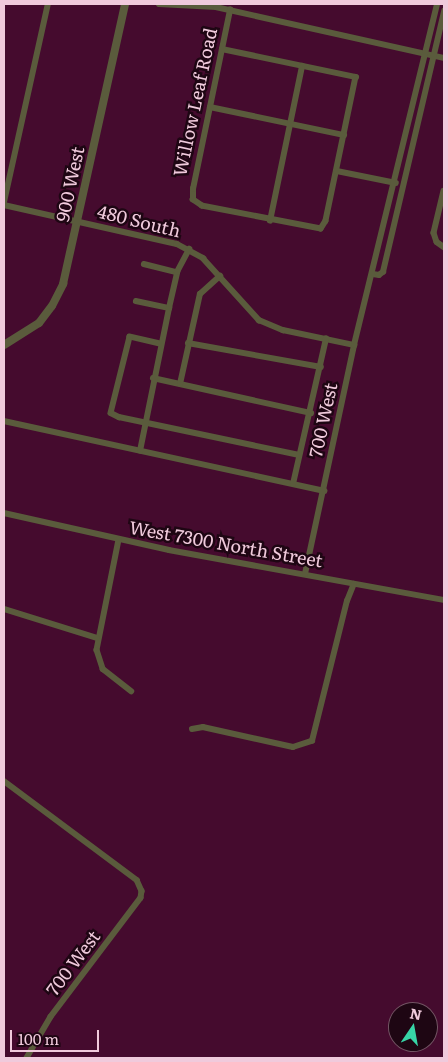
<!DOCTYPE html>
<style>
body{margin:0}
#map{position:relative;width:448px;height:1062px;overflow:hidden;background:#450b2e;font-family:Literata,serif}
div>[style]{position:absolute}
.minor>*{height:5.5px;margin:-2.75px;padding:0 2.75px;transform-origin:2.75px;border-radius:2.75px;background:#5a5b3c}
.tertiary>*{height:8px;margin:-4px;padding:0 4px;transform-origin:4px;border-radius:4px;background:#5a5b3c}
span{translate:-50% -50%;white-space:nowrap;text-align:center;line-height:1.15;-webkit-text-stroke:5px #1e0613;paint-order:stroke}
.street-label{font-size:18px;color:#f0cadc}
.frame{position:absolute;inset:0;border:5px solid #f0cadc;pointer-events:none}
.north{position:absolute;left:388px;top:1002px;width:50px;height:50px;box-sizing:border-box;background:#1e0613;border:1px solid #725463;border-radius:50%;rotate:12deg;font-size:14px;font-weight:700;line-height:20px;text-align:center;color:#f0cadc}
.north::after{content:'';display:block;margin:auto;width:18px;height:22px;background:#37d4a6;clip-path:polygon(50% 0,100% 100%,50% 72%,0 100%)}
.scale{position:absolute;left:10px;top:1030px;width:89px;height:22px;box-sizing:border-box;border:2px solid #f0cadc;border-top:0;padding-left:6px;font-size:15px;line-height:18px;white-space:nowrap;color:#f0cadc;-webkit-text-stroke:4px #1e0613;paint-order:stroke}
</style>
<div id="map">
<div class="minor">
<div style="left:159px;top:4px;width:57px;rotate:3deg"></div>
<div style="left:216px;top:7px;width:234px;rotate:12.6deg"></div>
<div style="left:222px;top:49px;width:137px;rotate:11.8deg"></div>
<div style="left:356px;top:77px;width:147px;rotate:101.8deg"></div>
<div style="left:326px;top:221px;width:9px;rotate:122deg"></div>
<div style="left:321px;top:229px;width:121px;rotate:-169.1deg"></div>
<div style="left:202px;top:206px;width:11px;rotate:-146deg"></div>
<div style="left:193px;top:200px;width:11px;rotate:-90deg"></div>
<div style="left:193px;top:189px;width:183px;rotate:-78.3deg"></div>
<div style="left:210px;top:107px;width:137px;rotate:11.8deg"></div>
<div style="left:337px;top:171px;width:60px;rotate:11.5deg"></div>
<div style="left:444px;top:191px;width:43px;rotate:103.4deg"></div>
<div style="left:434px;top:233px;width:9px;rotate:72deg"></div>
<div style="left:437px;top:242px;width:9px;rotate:36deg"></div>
<div style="left:4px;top:202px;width:203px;rotate:-77.5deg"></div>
<div style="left:4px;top:205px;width:177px;rotate:12.7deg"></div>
<div style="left:177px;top:244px;width:30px;rotate:28deg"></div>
<div style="left:203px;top:258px;width:84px;rotate:47.9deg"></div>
<div style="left:259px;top:320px;width:26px;rotate:23deg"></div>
<div style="left:283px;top:330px;width:73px;rotate:11.9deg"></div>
<div style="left:270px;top:221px;width:158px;rotate:-78.3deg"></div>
<div style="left:144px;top:264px;width:34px;rotate:14deg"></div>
<div style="left:373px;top:274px;width:6px;rotate:9deg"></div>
<div style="left:379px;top:275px;width:5px;rotate:-37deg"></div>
<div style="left:383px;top:272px;width:268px;rotate:-76.8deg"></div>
<div style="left:136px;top:301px;width:34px;rotate:12deg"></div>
<div style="left:188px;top:343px;width:135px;rotate:10.2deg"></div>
<div style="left:160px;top:344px;width:31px;rotate:-167deg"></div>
<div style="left:130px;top:337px;width:78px;rotate:104deg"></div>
<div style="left:111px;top:413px;width:9px;rotate:27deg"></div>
<div style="left:119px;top:417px;width:184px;rotate:11.9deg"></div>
<div style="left:153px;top:378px;width:162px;rotate:12.5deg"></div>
<div style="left:180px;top:384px;width:92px;rotate:-77.5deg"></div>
<div style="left:200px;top:294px;width:27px;rotate:-42deg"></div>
<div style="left:4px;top:421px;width:328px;rotate:12.3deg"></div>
<div style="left:140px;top:451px;width:146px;rotate:-78.5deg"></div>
<div style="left:169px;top:308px;width:37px;rotate:-77deg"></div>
<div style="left:177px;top:272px;width:26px;rotate:-62deg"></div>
<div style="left:293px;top:484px;width:149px;rotate:-77.2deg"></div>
<div style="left:4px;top:513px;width:169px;rotate:12.6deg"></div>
<div style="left:169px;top:550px;width:280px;rotate:10.3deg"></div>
<div style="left:119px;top:540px;width:112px;rotate:101.3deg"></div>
<div style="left:97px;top:650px;width:20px;rotate:72deg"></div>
<div style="left:103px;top:669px;width:36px;rotate:38deg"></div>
<div style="left:305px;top:574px;width:234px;rotate:-77.9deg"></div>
<div style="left:354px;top:345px;width:351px;rotate:-76.3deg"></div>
<div style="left:4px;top:609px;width:97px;rotate:17.3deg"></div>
<div style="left:192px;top:729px;width:11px;rotate:-10deg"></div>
<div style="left:203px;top:727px;width:92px;rotate:12.5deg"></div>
<div style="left:293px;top:747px;width:20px;rotate:-18deg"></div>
<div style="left:312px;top:741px;width:144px;rotate:-76deg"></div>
<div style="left:347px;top:601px;width:18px;rotate:-68deg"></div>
<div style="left:4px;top:781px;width:166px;rotate:36.7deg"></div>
<div style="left:137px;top:880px;width:12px;rotate:66deg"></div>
<div style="left:142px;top:891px;width:7px;rotate:98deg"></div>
<div style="left:141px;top:898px;width:149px;rotate:127.1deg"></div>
<div style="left:51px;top:1017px;width:48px;rotate:120.3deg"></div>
</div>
<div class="tertiary">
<div style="left:4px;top:345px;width:41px;rotate:-32.2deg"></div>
<div style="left:39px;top:323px;width:21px;rotate:-53deg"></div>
<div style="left:52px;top:306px;width:25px;rotate:-63deg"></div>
<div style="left:63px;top:284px;width:287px;rotate:-77.5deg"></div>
</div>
<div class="street-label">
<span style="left:195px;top:102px;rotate:-78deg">Willow Leaf Road</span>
<span style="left:70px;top:184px;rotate:-78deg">900 West</span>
<span style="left:139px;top:221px;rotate:14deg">480 South</span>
<span style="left:323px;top:420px;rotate:-78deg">700 West</span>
<span style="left:226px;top:544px;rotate:10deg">West 7300 North Street</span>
<span style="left:73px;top:963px;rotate:-53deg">700 West</span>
</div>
<div class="frame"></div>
<div class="north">N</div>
<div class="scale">100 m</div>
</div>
